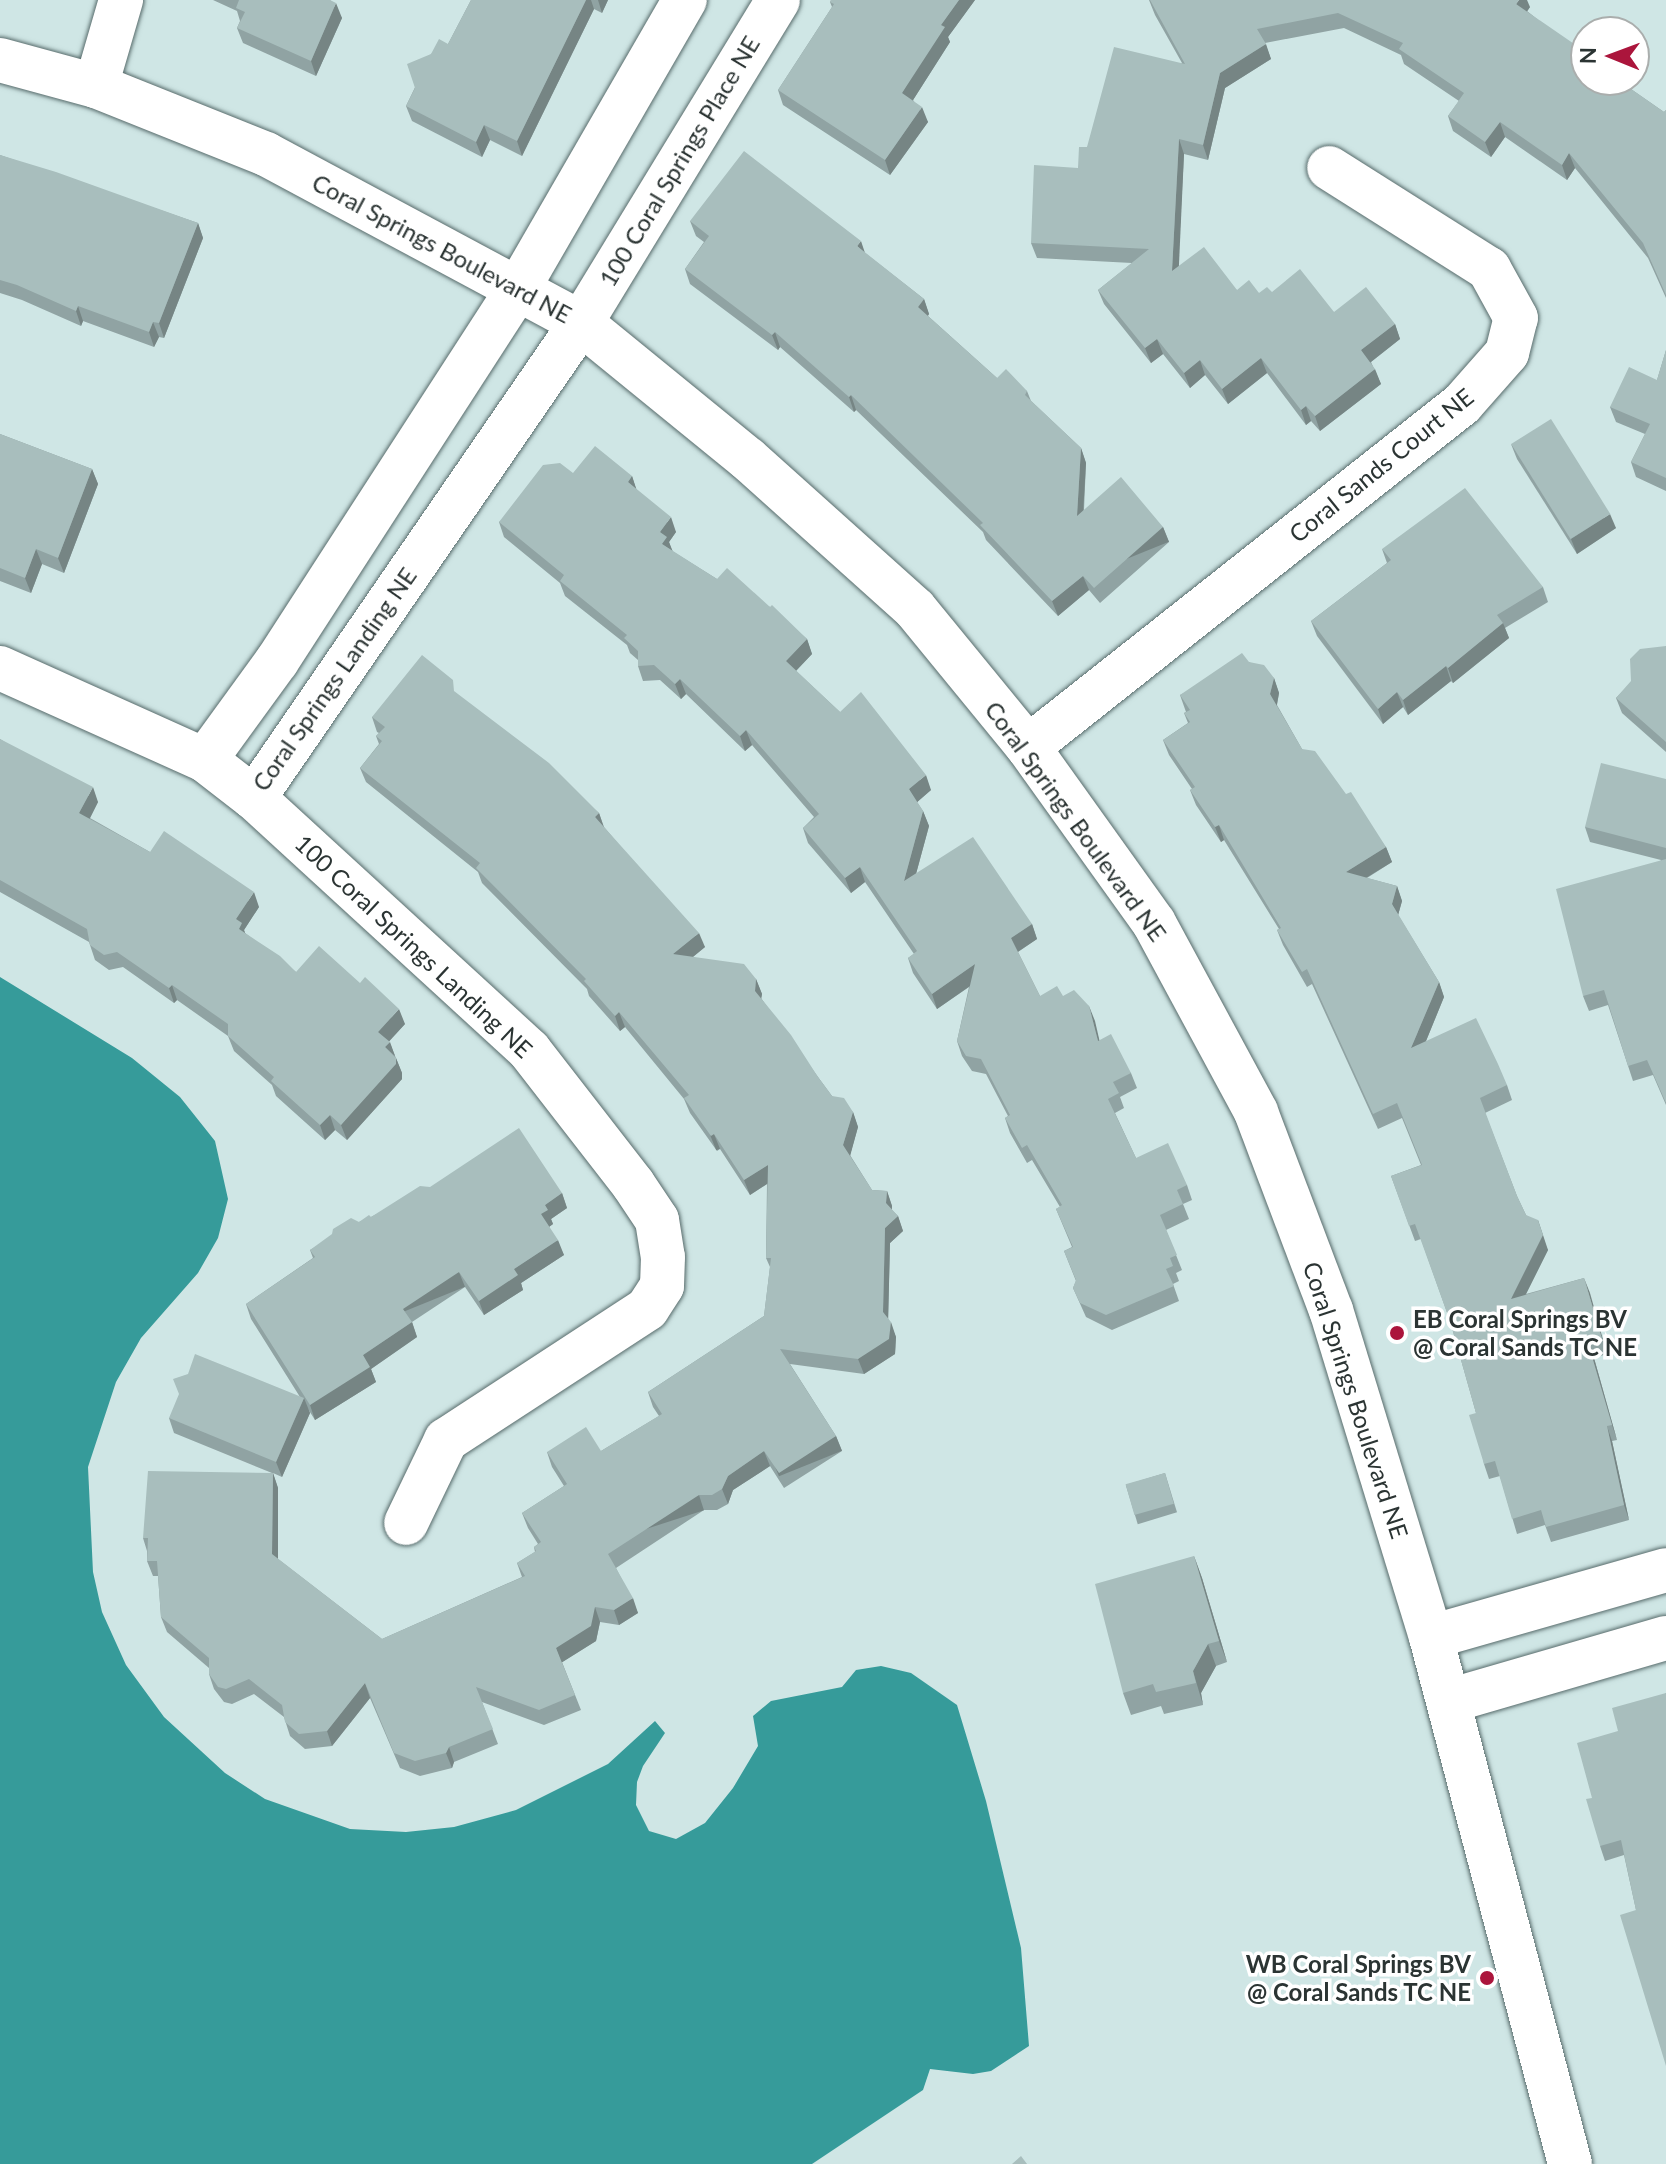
<!DOCTYPE html>
<style>
body{margin:0}
#map{position:relative;width:1666px;height:2164px;overflow:hidden;background:#cfe6e5;font-family:Lato,sans-serif}
div>[style]{position:absolute}
.water>*{inset:0;background:#369b9a}
.roads{filter:drop-shadow(0 0 2px #576b6b) drop-shadow(0 0 2px #576b6b)}
.minor>*{height:44px;margin:-22px;padding:0 22px;transform-origin:22px;border-radius:22px;background:#fff}
.wall>*{inset:0;background:#90a3a3;transform-origin:0 0}
.shaded-wall>*{inset:0;background:#768584;transform-origin:0 0}
.building>*{inset:0;background:#a8bebd;transform-origin:0 0}
.dots>*{width:22px;height:22px;translate:-50% -50%;box-sizing:border-box;border:4px solid #fff;border-radius:50%}
span{translate:-50% -50%;white-space:nowrap;text-align:center;line-height:1.15;-webkit-text-stroke:7px #fff;paint-order:stroke}
.street-label{font-size:24px;color:#2b3433}
.poi-label{font-size:24px;color:#2b3433;font-weight:700}
.left{translate:0 -50%;text-align:left}
.right{translate:-100% -50%;text-align:right}
.north{position:absolute;left:1570px;top:16px;width:80px;height:80px;box-sizing:border-box;background:#fff;border:2px solid #aaaead;border-radius:50%;rotate:271deg;font-size:22px;font-weight:700;line-height:32px;text-align:center;color:#2b3433}
.north::after{content:'';display:block;margin:auto;width:28px;height:36px;background:#ab153c;clip-path:polygon(50% 0,100% 100%,50% 72%,0 100%)}
</style>
<div id="map">
<div class="water">
<div style="clip-path:polygon(0 977px,132px 1058px,180px 1097px,215px 1141px,228px 1199px,218px 1238px,198px 1273px,141px 1338px,116px 1382px,88px 1467px,93px 1572px,102px 1612px,126px 1665px,164px 1717px,225px 1773px,265px 1799px,350px 1829px,406px 1832px,454px 1827px,516px 1810px,608px 1764px,655px 1721px,665px 1733px,643px 1766px,637px 1782px,636px 1805px,649px 1831px,676px 1839px,705px 1823px,733px 1788px,758px 1746px,753px 1716px,771px 1701px,842px 1687px,856px 1670px,881px 1666px,911px 1673px,957px 1705px,986px 1801px,1021px 1948px,1029px 2046px,991px 2071px,973px 2074px,930px 2069px,923px 2090px,812px 2164px,0 2164px)"></div>
</div>
<div class="roads">
<div class="minor">
<div style="left:0;top:60px;width:99px;rotate:15.2deg"></div>
<div style="left:96px;top:86px;width:183px;rotate:21.8deg"></div>
<div style="left:266px;top:154px;width:357px;rotate:28.2deg"></div>
<div style="left:581px;top:323px;width:215px;rotate:39.2deg"></div>
<div style="left:748px;top:459px;width:224px;rotate:41.9deg"></div>
<div style="left:915px;top:609px;width:178px;rotate:50.7deg"></div>
<div style="left:1028px;top:747px;width:216px;rotate:54.4deg"></div>
<div style="left:1154px;top:923px;width:215px;rotate:61.6deg"></div>
<div style="left:1256px;top:1112px;width:212px;rotate:69.3deg"></div>
<div style="left:1331px;top:1310px;width:342px;rotate:73deg"></div>
<div style="left:1431px;top:1637px;width:545px;rotate:75.22deg"></div>
<div style="left:96px;top:86px;width:90px;rotate:-73.8deg"></div>
<div style="left:0;top:668px;width:225px;rotate:24.2deg"></div>
<div style="left:205px;top:760px;width:62px;rotate:37.8deg"></div>
<div style="left:254px;top:798px;width:373px;rotate:42.5deg"></div>
<div style="left:529px;top:1050px;width:170px;rotate:52.2deg"></div>
<div style="left:633px;top:1184px;width:43px;rotate:56.3deg"></div>
<div style="left:657px;top:1220px;width:37px;rotate:81deg"></div>
<div style="left:663px;top:1257px;width:29px;rotate:92deg"></div>
<div style="left:662px;top:1286px;width:27px;rotate:123deg"></div>
<div style="left:647px;top:1309px;width:240px;rotate:146.9deg"></div>
<div style="left:446px;top:1440px;width:92px;rotate:115.7deg"></div>
<div style="left:1028px;top:747px;width:553px;rotate:-38.32deg"></div>
<div style="left:1462px;top:404px;width:68px;rotate:-48.6deg"></div>
<div style="left:1507px;top:353px;width:36px;rotate:-76deg"></div>
<div style="left:1516px;top:318px;width:56px;rotate:-118.9deg"></div>
<div style="left:1489px;top:269px;width:189px;rotate:-147.7deg"></div>
<div style="left:205px;top:760px;width:122px;rotate:-54deg"></div>
<div style="left:277px;top:661px;width:445px;rotate:-57.1deg"></div>
<div style="left:519px;top:287px;width:332px;rotate:-60deg"></div>
<div style="left:254px;top:798px;width:577px;rotate:-55.46deg"></div>
<div style="left:581px;top:323px;width:378px;rotate:-58.6deg"></div>
<div style="left:1431px;top:1637px;width:244px;rotate:-15.9deg"></div>
<div style="left:1449px;top:1701px;width:226px;rotate:-16.2deg"></div>
</div>
</div>
<div class="wall">
<div style="clip-path:polygon(213px 0,330px 0,342px 18px,316px 76px,243px 43px,237px 28px,240px 21px,237px 11px)"></div>
<div style="clip-path:polygon(471px 0,608px 0,602px 13px,594px 9px,522px 156px,490px 140px,482px 157px,412px 121px,406px 106px,431px 54px,448px 44px)"></div>
<div style="clip-path:polygon(831px 0,975px 0,948px 37px,950px 42px,913px 100px,928px 122px,890px 175px,783px 105px,778px 90px,832px 7px,830px 2px)"></div>
<div style="clip-path:polygon(1149px 0,1530px 7px,1527px 11px,1582px 55px,1664px 112px,1666px 110px,1666px 298px,1648px 258px,1575px 168px,1567px 180px,1505px 137px,1491px 157px,1453px 131px,1448px 116px,1459px 101px,1404px 64px,1401px 55px,1344px 28px,1265px 43px,1271px 59px,1225px 88px,1208px 160px,1184px 154px,1178px 266px,1237px 290px,1259px 293px,1272px 292px,1334px 312px,1395px 324px,1400px 339px,1371px 362px,1381px 384px,1320px 431px,1311px 421px,1306px 425px,1267px 373px,1228px 404px,1205px 375px,1190px 388px,1163px 354px,1151px 363px,1104px 304px,1098px 290px,1132px 263px,1037px 258px,1031px 243px,1078px 168px,1087px 147px,1182px 63px,1155px 15px)"></div>
<div style="clip-path:polygon(0 155px,198px 223px,203px 238px,164px 338px,159px 337px,154px 347px,83px 321px,81px 326px,22px 300px,0 293px)"></div>
<div style="clip-path:polygon(690px 221px,865px 253px,924px 299px,929px 314px,928px 316px,997px 378px,1027px 391px,1031px 401px,1081px 448px,1086px 463px,1084px 510px,1163px 527px,1169px 542px,1100px 603px,1089px 590px,1058px 616px,986px 540px,983px 532px,856px 410px,854px 412px,780px 347px,778px 350px,690px 284px,685px 269px,704px 242px,696px 236px)"></div>
<div style="clip-path:polygon(1666px 350px,1666px 491px,1636px 477px,1631px 462px,1645px 434px,1616px 422px,1610px 407px,1657px 380px)"></div>
<div style="clip-path:polygon(0 434px,92px 469px,98px 484px,64px 573px,42px 564px,31px 593px,0 581px)"></div>
<div style="clip-path:polygon(1511px 444px,1616px 528px,1577px 554px,1517px 459px)"></div>
<div style="clip-path:polygon(573px 473px,632px 476px,636px 489px,676px 532px,669px 542px,672px 551px,717px 579px,770px 607px,807px 639px,812px 654px,796px 671px,840px 712px,931px 790px,917px 802px,923px 811px,929px 826px,916px 874px,1032px 924px,1037px 939px,1018px 952px,1040px 996px,1063px 996px,1089px 1006px,1099px 1040px,1131px 1073px,1137px 1088px,1120px 1097px,1124px 1108px,1115px 1113px,1136px 1158px,1187px 1185px,1192px 1200px,1183px 1204px,1189px 1219px,1166px 1230px,1182px 1270px,1176px 1273px,1179px 1281px,1173px 1284px,1179px 1301px,1112px 1330px,1086px 1317px,1073px 1288px,1076px 1281px,1064px 1251px,1072px 1247px,1056px 1209px,1060px 1207px,1032px 1160px,1027px 1163px,1010px 1133px,1005px 1118px,1008px 1116px,986px 1074px,972px 1071px,962px 1056px,957px 1041px,969px 987px,937px 1009px,913px 973px,908px 958px,914px 954px,865px 882px,851px 893px,808px 843px,803px 828px,814px 817px,752px 745px,745px 751px,686px 694px,681px 699px,660px 680px,643px 681px,638px 666px,638px 660px,630px 653px,627px 645px,565px 596px,560px 583px,504px 537px,499px 522px)"></div>
<div style="clip-path:polygon(1382px 549px,1543px 587px,1548px 602px,1505px 628px,1509px 638px,1453px 683px,1451px 681px,1408px 715px,1403px 707px,1383px 724px,1317px 636px,1311px 621px,1387px 563px)"></div>
<div style="clip-path:polygon(1666px 646px,1666px 752px,1622px 713px,1616px 698px)"></div>
<div style="clip-path:polygon(1249px 662px,1274px 678px,1279px 693px,1277px 705px,1302px 749px,1386px 847px,1392px 862px,1367px 878px,1397px 886px,1402px 901px,1398px 915px,1439px 982px,1444px 997px,1426px 1041px,1507px 1085px,1512px 1100px,1485px 1113px,1517px 1196px,1526px 1215px,1548px 1250px,1526px 1294px,1584px 1278px,1607px 1354px,1594px 1358px,1617px 1440px,1612px 1441px,1629px 1520px,1551px 1542px,1545px 1525px,1517px 1534px,1500px 1476px,1489px 1479px,1484px 1464px,1476px 1413px,1450px 1321px,1421px 1239px,1415px 1241px,1391px 1176px,1421px 1165px,1402px 1118px,1378px 1129px,1312px 984px,1307px 987px,1283px 945px,1277px 930px,1279px 929px,1224px 840px,1221px 842px,1196px 805px,1190px 790px,1192px 789px,1169px 755px,1163px 740px,1188px 723px,1184px 713px,1186px 712px,1180px 695px)"></div>
<div style="clip-path:polygon(458px 695px,599px 813px,604px 827px,705px 947px,693px 957px,756px 979px,762px 994px,761px 998px,818px 1077px,832px 1096px,853px 1112px,858px 1127px,850px 1155px,872px 1190px,887px 1191px,892px 1206px,892px 1210px,898px 1216px,903px 1231px,890px 1243px,888px 1319px,896px 1337px,895px 1354px,864px 1374px,790px 1364px,836px 1436px,842px 1451px,784px 1488px,770px 1466px,733px 1490px,728px 1504px,717px 1510px,704px 1510px,616px 1568px,638px 1613px,619px 1625px,600px 1622px,596px 1641px,562px 1662px,581px 1710px,544px 1725px,482px 1702px,498px 1744px,454px 1762px,452px 1768px,420px 1776px,400px 1768px,370px 1698px,332px 1746px,305px 1749px,290px 1736px,284px 1717px,254px 1694px,232px 1704px,224px 1702px,214px 1689px,209px 1674px,209px 1668px,167px 1632px,161px 1617px,158px 1576px,153px 1576px,147px 1561px,147px 1551px,143px 1538px,272px 1473px,174px 1433px,169px 1418px,300px 1397px,251px 1319px,246px 1304px,313px 1258px,310px 1250px,359px 1222px,371px 1217px,430px 1187px,562px 1193px,567px 1208px,551px 1219px,553px 1224px,549px 1227px,564px 1255px,521px 1283px,523px 1290px,484px 1315px,465px 1287px,412px 1322px,417px 1337px,371px 1369px,376px 1382px,315px 1420px,308px 1409px,310px 1413px,282px 1477px,273px 1473px,278px 1488px,278px 1559px,382px 1639px,522px 1577px,517px 1563px,535px 1552px,534px 1547px,538px 1544px,528px 1528px,522px 1513px,564px 1486px,552px 1467px,547px 1452px,601px 1451px,659px 1416px,653px 1407px,648px 1392px,764px 1316px,770px 1267px,766px 1258px,767px 1184px,750px 1195px,720px 1149px,717px 1151px,690px 1113px,684px 1099px,625px 1027px,620px 1031px,589px 996px,587px 989px,482px 883px,478px 872px,366px 782px,360px 768px,379px 744px,376px 736px,379px 733px,377px 732px,372px 717px)"></div>
<div style="clip-path:polygon(0 739px,98px 802px,90px 818px,150px 852px,259px 907px,244px 930px,245px 933px,296px 972px,405px 1024px,389px 1041px,402px 1073px,402px 1079px,347px 1140px,335px 1130px,325px 1140px,276px 1096px,272px 1085px,234px 1051px,228px 1036px,177px 1000px,174px 1003px,123px 967px,109px 970px,95px 960px,89px 942px,0 892px)"></div>
<div style="clip-path:polygon(1666px 779px,1666px 1105px,1653px 1075px,1633px 1081px,1608px 1005px,1589px 1011px,1583px 996px,1661px 860px,1590px 842px,1585px 827px)"></div>
<div style="left:1165px;top:1473px;width:41px;height:41px;rotate:73deg"></div>
<div style="clip-path:polygon(1194px 1556px,1202px 1578px,1227px 1662px,1216px 1666px,1201px 1693px,1203px 1705px,1164px 1714px,1161px 1706px,1131px 1715px,1123px 1693px)"></div>
<div style="clip-path:polygon(1666px 1693px,1636px 1910px,1624px 1855px,1605px 1861px,1600px 1846px,1618px 1731px)"></div>
</div>
<div class="shaded-wall">
<div style="clip-path:polygon(586px 0,591px 0,594px 9px,522px 156px,517px 141px)"></div>
<div style="clip-path:polygon(598px 0,608px 0,602px 13px)"></div>
<div style="clip-path:polygon(959px 0,975px 0,948px 37px,950px 42px,908px 108px,902px 93px,941px 25px)"></div>
<div style="clip-path:polygon(1519px 0,1527px 0,1530px 7px,1522px 19px,1516px 4px)"></div>
<div style="clip-path:polygon(336px 3px,342px 18px,316px 76px,311px 61px)"></div>
<div style="clip-path:polygon(1266px 44px,1271px 59px,1225px 88px,1208px 160px,1203px 145px,1220px 73px)"></div>
<div style="clip-path:polygon(922px 107px,928px 122px,890px 175px,885px 160px)"></div>
<div style="clip-path:polygon(1500px 122px,1505px 137px,1491px 157px,1485px 142px)"></div>
<div style="clip-path:polygon(484px 125px,490px 140px,482px 157px,476px 142px)"></div>
<div style="clip-path:polygon(1179px 139px,1184px 154px,1178px 286px,1172px 271px)"></div>
<div style="clip-path:polygon(1569px 153px,1575px 168px,1567px 180px,1562px 165px)"></div>
<div style="clip-path:polygon(198px 223px,203px 238px,164px 338px,159px 323px)"></div>
<div style="clip-path:polygon(861px 241px,866px 256px,857px 246px)"></div>
<div style="clip-path:polygon(924px 299px,929px 314px,923px 322px,918px 307px)"></div>
<div style="clip-path:polygon(78px 306px,83px 321px,81px 326px,76px 311px)"></div>
<div style="clip-path:polygon(153px 322px,159px 337px,154px 347px,149px 332px)"></div>
<div style="clip-path:polygon(1395px 324px,1400px 339px,1367px 365px,1361px 350px)"></div>
<div style="clip-path:polygon(775px 332px,780px 347px,778px 350px,772px 335px)"></div>
<div style="clip-path:polygon(1157px 339px,1163px 354px,1151px 363px,1145px 348px)"></div>
<div style="clip-path:polygon(1261px 358px,1267px 373px,1228px 404px,1222px 389px)"></div>
<div style="clip-path:polygon(1200px 360px,1205px 375px,1190px 388px,1184px 373px)"></div>
<div style="clip-path:polygon(1375px 369px,1381px 384px,1320px 431px,1315px 416px)"></div>
<div style="clip-path:polygon(851px 395px,856px 410px,854px 412px,849px 397px)"></div>
<div style="clip-path:polygon(1306px 406px,1311px 421px,1306px 425px,1301px 410px)"></div>
<div style="clip-path:polygon(1081px 448px,1086px 463px,1082px 531px,1077px 516px)"></div>
<div style="clip-path:polygon(92px 469px,98px 484px,64px 573px,58px 558px)"></div>
<div style="clip-path:polygon(632px 476px,637px 491px,628px 482px)"></div>
<div style="clip-path:polygon(1610px 514px,1616px 528px,1577px 554px,1571px 539px)"></div>
<div style="clip-path:polygon(671px 517px,676px 532px,669px 542px,673px 552px,662px 544px,660px 532px)"></div>
<div style="left:1163px;top:527px;width:16px;height:92px;rotate:68deg"></div>
<div style="clip-path:polygon(36px 549px,42px 564px,31px 593px,25px 578px)"></div>
<div style="clip-path:polygon(1083px 576px,1089px 590px,1058px 616px,1052px 601px)"></div>
<div style="clip-path:polygon(1503px 623px,1509px 638px,1453px 683px,1448px 668px)"></div>
<div style="clip-path:polygon(807px 639px,812px 654px,791px 676px,786px 661px)"></div>
<div style="clip-path:polygon(1446px 666px,1451px 681px,1408px 715px,1403px 700px)"></div>
<div style="clip-path:polygon(1274px 678px,1279px 693px,1276px 709px,1270px 694px)"></div>
<div style="clip-path:polygon(680px 679px,686px 694px,681px 699px,675px 684px)"></div>
<div style="clip-path:polygon(1397px 692px,1403px 707px,1383px 724px,1378px 709px)"></div>
<div style="clip-path:polygon(746px 730px,752px 745px,745px 751px,740px 736px)"></div>
<div style="clip-path:polygon(926px 775px,931px 790px,915px 804px,909px 789px)"></div>
<div style="clip-path:polygon(93px 787px,98px 802px,85px 828px,79px 813px)"></div>
<div style="clip-path:polygon(923px 811px,929px 826px,910px 896px,904px 881px)"></div>
<div style="clip-path:polygon(599px 813px,604px 828px,595px 817px)"></div>
<div style="clip-path:polygon(1219px 825px,1224px 840px,1221px 842px,1215px 827px)"></div>
<div style="clip-path:polygon(1386px 847px,1392px 862px,1351px 887px,1346px 872px)"></div>
<div style="clip-path:polygon(860px 867px,865px 882px,851px 893px,845px 878px)"></div>
<div style="clip-path:polygon(1397px 886px,1402px 901px,1397px 919px,1392px 904px)"></div>
<div style="clip-path:polygon(254px 892px,259px 907px,244px 930px,247px 938px,244px 944px,236px 919px)"></div>
<div style="clip-path:polygon(1032px 924px,1037px 939px,1016px 953px,1011px 938px)"></div>
<div style="clip-path:polygon(699px 933px,705px 947px,678px 969px,673px 954px)"></div>
<div style="clip-path:polygon(975px 964px,980px 979px,937px 1009px,932px 994px)"></div>
<div style="clip-path:polygon(756px 979px,762px 994px,760px 1006px,755px 991px)"></div>
<div style="clip-path:polygon(1439px 982px,1444px 997px,1417px 1063px,1411px 1048px)"></div>
<div style="clip-path:polygon(172px 985px,177px 1000px,174px 1003px,169px 988px)"></div>
<div style="clip-path:polygon(1089px 1006px,1095px 1021px,1103px 1056px,1098px 1041px)"></div>
<div style="clip-path:polygon(399px 1009px,405px 1024px,384px 1047px,378px 1032px)"></div>
<div style="clip-path:polygon(619px 1012px,625px 1027px,620px 1031px,615px 1016px)"></div>
<div style="clip-path:polygon(390px 1042px,395px 1056px,385px 1047px)"></div>
<div style="clip-path:polygon(396px 1058px,402px 1073px,402px 1079px,347px 1140px,341px 1125px)"></div>
<div style="clip-path:polygon(853px 1112px,858px 1127px,849px 1160px,843px 1145px)"></div>
<div style="clip-path:polygon(330px 1115px,335px 1130px,325px 1140px,320px 1125px)"></div>
<div style="left:714px;top:1134px;width:16px;height:4px;rotate:68deg"></div>
<div style="clip-path:polygon(768px 1165px,773px 1180px,750px 1195px,744px 1180px)"></div>
<div style="clip-path:polygon(887px 1191px,892px 1206px,891px 1218px,886px 1203px)"></div>
<div style="clip-path:polygon(562px 1193px,567px 1208px,551px 1219px,553px 1224px,546px 1229px,541px 1214px,545px 1205px)"></div>
<div style="clip-path:polygon(898px 1216px,903px 1231px,890px 1243px,888px 1326px,883px 1312px,885px 1228px)"></div>
<div style="clip-path:polygon(1538px 1220px,1548px 1250px,1516px 1314px,1511px 1299px)"></div>
<div style="clip-path:polygon(558px 1240px,564px 1255px,521px 1283px,523px 1290px,484px 1315px,479px 1301px,514px 1269px)"></div>
<div style="left:459px;top:1272px;width:16px;height:67px;rotate:68deg"></div>
<div style="clip-path:polygon(1584px 1278px,1590px 1293px,1607px 1354px,1602px 1339px)"></div>
<div style="clip-path:polygon(412px 1322px,417px 1337px,371px 1369px,376px 1382px,315px 1420px,310px 1405px,363px 1355px)"></div>
<div style="clip-path:polygon(891px 1322px,896px 1337px,895px 1354px,864px 1374px,858px 1359px)"></div>
<div style="clip-path:polygon(1588px 1343px,1594px 1358px,1617px 1440px,1612px 1425px)"></div>
<div style="clip-path:polygon(304px 1398px,310px 1413px,282px 1477px,276px 1462px)"></div>
<div style="clip-path:polygon(1607px 1426px,1612px 1441px,1629px 1520px,1624px 1505px)"></div>
<div style="left:836px;top:1436px;width:16px;height:68px;rotate:68deg"></div>
<div style="clip-path:polygon(764px 1451px,770px 1466px,733px 1490px,728px 1504px,722px 1489px,728px 1476px)"></div>
<div style="clip-path:polygon(273px 1473px,278px 1488px,278px 1569px,272px 1554px)"></div>
<div style="left:699px;top:1495px;width:16px;height:108px;rotate:72deg"></div>
<div style="clip-path:polygon(1194px 1556px,1202px 1578px,1227px 1662px,1219px 1641px)"></div>
<div style="clip-path:polygon(633px 1598px,638px 1613px,619px 1625px,614px 1610px)"></div>
<div style="clip-path:polygon(595px 1607px,600px 1622px,596px 1641px,561px 1663px,556px 1648px)"></div>
<div style="clip-path:polygon(1208px 1644px,1216px 1666px,1201px 1693px,1203px 1705px,1193px 1671px)"></div>
<div style="clip-path:polygon(365px 1683px,370px 1698px,332px 1746px,327px 1731px)"></div>
<div style="clip-path:polygon(449px 1747px,454px 1762px,452px 1768px,446px 1753px)"></div>
</div>
<div class="building">
<div style="clip-path:polygon(239px 0,330px 0,336px 3px,311px 61px,237px 28px,245px 12px,236px 8px)"></div>
<div style="clip-path:polygon(471px 0,586px 0,517px 141px,484px 125px,476px 142px,406px 106px,415px 88px,407px 64px,431px 54px,439px 39px,448px 44px)"></div>
<div style="clip-path:polygon(831px 0,959px 0,941px 25px,945px 27px,902px 93px,922px 107px,885px 160px,778px 90px,834px 4px,830px 2px)"></div>
<div style="clip-path:polygon(1150px 0,1519px 0,1516px 4px,1580px 48px,1577px 52px,1586px 58px,1586px 80px,1618px 80px,1664px 112px,1666px 110px,1666px 295px,1643px 243px,1569px 153px,1562px 165px,1500px 122px,1485px 142px,1448px 116px,1464px 93px,1399px 49px,1403px 43px,1338px 13px,1257px 29px,1266px 44px,1220px 73px,1203px 145px,1179px 139px,1172px 271px,1204px 247px,1237px 290px,1249px 280px,1259px 293px,1267px 287px,1272px 292px,1300px 269px,1334px 312px,1366px 287px,1395px 324px,1361px 350px,1375px 369px,1315px 416px,1306px 406px,1301px 410px,1261px 358px,1222px 389px,1200px 360px,1184px 373px,1157px 339px,1145px 348px,1098px 290px,1149px 249px,1031px 243px,1034px 165px,1078px 168px,1079px 147px,1087px 147px,1114px 47px,1185px 64px)"></div>
<div style="clip-path:polygon(744px 151px,861px 241px,857px 246px,924px 299px,918px 307px,997px 378px,1006px 369px,1027px 391px,1025px 395px,1081px 448px,1077px 516px,1121px 477px,1163px 527px,1094px 588px,1083px 576px,1052px 601px,980px 525px,983px 523px,851px 395px,849px 397px,775px 332px,772px 335px,685px 269px,709px 236px,690px 221px)"></div>
<div style="clip-path:polygon(0 155px,56px 172px,198px 223px,159px 323px,153px 322px,149px 332px,78px 306px,76px 311px,17px 285px,0 280px)"></div>
<div style="clip-path:polygon(1666px 350px,1666px 478px,1631px 462px,1650px 424px,1610px 407px,1629px 367px,1657px 380px)"></div>
<div style="left:1551px;top:419px;width:112px;height:47px;rotate:58deg"></div>
<div style="clip-path:polygon(0 434px,92px 469px,58px 558px,36px 549px,25px 578px,0 568px)"></div>
<div style="clip-path:polygon(595px 446px,632px 476px,628px 482px,671px 517px,660px 532px,667px 537px,662px 544px,717px 579px,727px 568px,770px 607px,772px 605px,807px 639px,786px 661px,840px 712px,861px 692px,926px 775px,909px 789px,923px 811px,904px 881px,973px 837px,1032px 924px,1011px 938px,1040px 996px,1057px 986px,1063px 996px,1074px 990px,1089px 1006px,1098px 1041px,1111px 1034px,1131px 1073px,1113px 1082px,1119px 1093px,1108px 1099px,1136px 1158px,1168px 1143px,1187px 1185px,1177px 1190px,1183px 1204px,1160px 1215px,1177px 1255px,1170px 1258px,1173px 1266px,1166px 1269px,1174px 1286px,1106px 1315px,1080px 1303px,1073px 1288px,1076px 1280px,1064px 1251px,1073px 1247px,1056px 1209px,1062px 1205px,1027px 1145px,1022px 1148px,1005px 1118px,1010px 1115px,981px 1059px,966px 1056px,957px 1041px,975px 964px,932px 994px,908px 958px,917px 951px,860px 867px,845px 878px,803px 828px,819px 814px,746px 730px,740px 736px,680px 679px,675px 684px,654px 665px,638px 666px,638px 651px,624px 638px,627px 635px,560px 581px,564px 575px,499px 522px,543px 465px,560px 463px,573px 473px)"></div>
<div style="clip-path:polygon(1465px 488px,1543px 587px,1497px 615px,1503px 623px,1448px 668px,1446px 666px,1403px 700px,1397px 692px,1378px 709px,1311px 621px,1391px 560px,1382px 549px)"></div>
<div style="clip-path:polygon(1666px 646px,1666px 742px,1616px 698px,1631px 681px,1630px 659px,1640px 649px)"></div>
<div style="clip-path:polygon(1242px 653px,1249px 662px,1264px 665px,1274px 678px,1270px 694px,1302px 749px,1315px 751px,1346px 794px,1351px 792px,1386px 847px,1346px 872px,1397px 886px,1392px 904px,1439px 982px,1411px 1048px,1476px 1018px,1498px 1064px,1507px 1085px,1480px 1098px,1517px 1196px,1526px 1215px,1538px 1220px,1543px 1235px,1511px 1299px,1584px 1278px,1602px 1339px,1588px 1343px,1612px 1425px,1607px 1426px,1624px 1505px,1546px 1527px,1541px 1510px,1512px 1519px,1495px 1461px,1484px 1464px,1469px 1415px,1476px 1413px,1450px 1321px,1415px 1224px,1409px 1226px,1391px 1176px,1422px 1165px,1397px 1103px,1373px 1114px,1307px 969px,1302px 972px,1277px 930px,1281px 928px,1219px 825px,1215px 827px,1190px 790px,1195px 787px,1163px 740px,1190px 722px,1184px 713px,1190px 710px,1180px 695px)"></div>
<div style="clip-path:polygon(422px 655px,453px 680px,454px 691px,549px 763px,599px 813px,595px 817px,699px 933px,673px 954px,744px 964px,756px 979px,755px 991px,791px 1035px,818px 1077px,832px 1096px,844px 1098px,853px 1112px,843px 1145px,872px 1190px,887px 1191px,886px 1203px,898px 1216px,885px 1228px,883px 1312px,891px 1322px,889px 1339px,858px 1359px,780px 1349px,836px 1436px,779px 1473px,764px 1451px,728px 1476px,722px 1489px,712px 1495px,699px 1495px,608px 1554px,633px 1598px,614px 1610px,595px 1607px,591px 1626px,556px 1648px,575px 1695px,539px 1710px,476px 1687px,493px 1729px,449px 1747px,446px 1753px,415px 1761px,394px 1753px,365px 1683px,327px 1731px,299px 1734px,285px 1722px,282px 1705px,249px 1679px,226px 1689px,218px 1687px,209px 1674px,209px 1658px,161px 1617px,157px 1561px,147px 1561px,148px 1538px,143px 1538px,148px 1471px,273px 1473px,272px 1554px,382px 1639px,525px 1576px,517px 1563px,536px 1551px,534px 1547px,541px 1542px,522px 1513px,567px 1484px,547px 1452px,586px 1427px,601px 1451px,662px 1414px,648px 1392px,764px 1316px,771px 1258px,766px 1258px,768px 1165px,744px 1180px,714px 1134px,711px 1136px,684px 1098px,689px 1095px,619px 1012px,615px 1016px,584px 981px,586px 979px,476px 868px,480px 863px,360px 768px,382px 741px,376px 736px,385px 727px,372px 717px)"></div>
<div style="clip-path:polygon(0 739px,93px 787px,79px 813px,150px 852px,164px 831px,254px 892px,236px 919px,242px 923px,239px 929px,280px 956px,296px 972px,319px 946px,360px 983px,365px 977px,399px 1009px,378px 1032px,390px 1042px,385px 1047px,396px 1058px,396px 1064px,341px 1125px,330px 1115px,320px 1125px,271px 1081px,274px 1077px,228px 1036px,228px 1024px,172px 985px,169px 988px,117px 952px,104px 955px,90px 945px,87px 929px,0 880px)"></div>
<div style="clip-path:polygon(1601px 763px,1666px 779px,1666px 848px,1585px 827px)"></div>
<div style="clip-path:polygon(1666px 859px,1666px 1103px,1647px 1060px,1628px 1066px,1604px 990px,1583px 996px,1556px 889px)"></div>
<div style="clip-path:polygon(519px 1128px,562px 1193px,545px 1205px,548px 1210px,541px 1214px,558px 1240px,514px 1269px,518px 1275px,479px 1301px,459px 1272px,403px 1309px,412px 1322px,363px 1355px,370px 1367px,310px 1405px,246px 1304px,315px 1257px,310px 1250px,332px 1234px,333px 1229px,351px 1218px,359px 1222px,369px 1215px,371px 1217px,420px 1186px,430px 1187px)"></div>
<div style="clip-path:polygon(195px 1354px,304px 1398px,276px 1462px,169px 1418px,179px 1394px,173px 1379px,188px 1374px)"></div>
<div style="left:1165px;top:1473px;width:32px;height:41px;rotate:74deg"></div>
<div style="clip-path:polygon(1194px 1556px,1219px 1641px,1208px 1644px,1193px 1671px,1196px 1683px,1156px 1692px,1153px 1684px,1123px 1693px,1095px 1584px)"></div>
<div style="clip-path:polygon(1666px 1693px,1666px 2066px,1620px 1915px,1636px 1910px,1621px 1840px,1600px 1846px,1586px 1799px,1592px 1798px,1577px 1743px,1618px 1731px,1612px 1708px)"></div>
<div style="clip-path:polygon(1021px 2156px,1027px 2164px,1012px 2164px)"></div>
</div>
<div class="dots">
<div style="left:1397px;top:1333px;background:#ab153c"></div>
<div style="left:1487px;top:1978px;background:#ab153c"></div>
</div>
<div class="street-label">
<span style="left:679px;top:161px;rotate:-59deg">100 Coral Springs Place NE</span>
<span style="left:442px;top:248px;rotate:28deg">Coral Springs Boulevard NE</span>
<span style="left:1381px;top:465px;rotate:-39deg">Coral Sands Court NE</span>
<span style="left:334px;top:679px;rotate:-55deg">Coral Springs Landing NE</span>
<span style="left:1076px;top:821px;rotate:54deg">Coral Springs Boulevard NE</span>
<span style="left:414px;top:946px;rotate:43deg">100 Coral Springs Landing NE</span>
<span style="left:1356px;top:1400px;rotate:72deg">Coral Springs Boulevard NE</span>
</div>
<div class="poi-label">
<span class="left" style="left:1413px;top:1333px">EB Coral Springs BV<br>@ Coral Sands TC NE</span>
<span class="right" style="left:1471px;top:1978px">WB Coral Springs BV<br>@ Coral Sands TC NE</span>
</div>
<div class="north">N</div>
</div>
